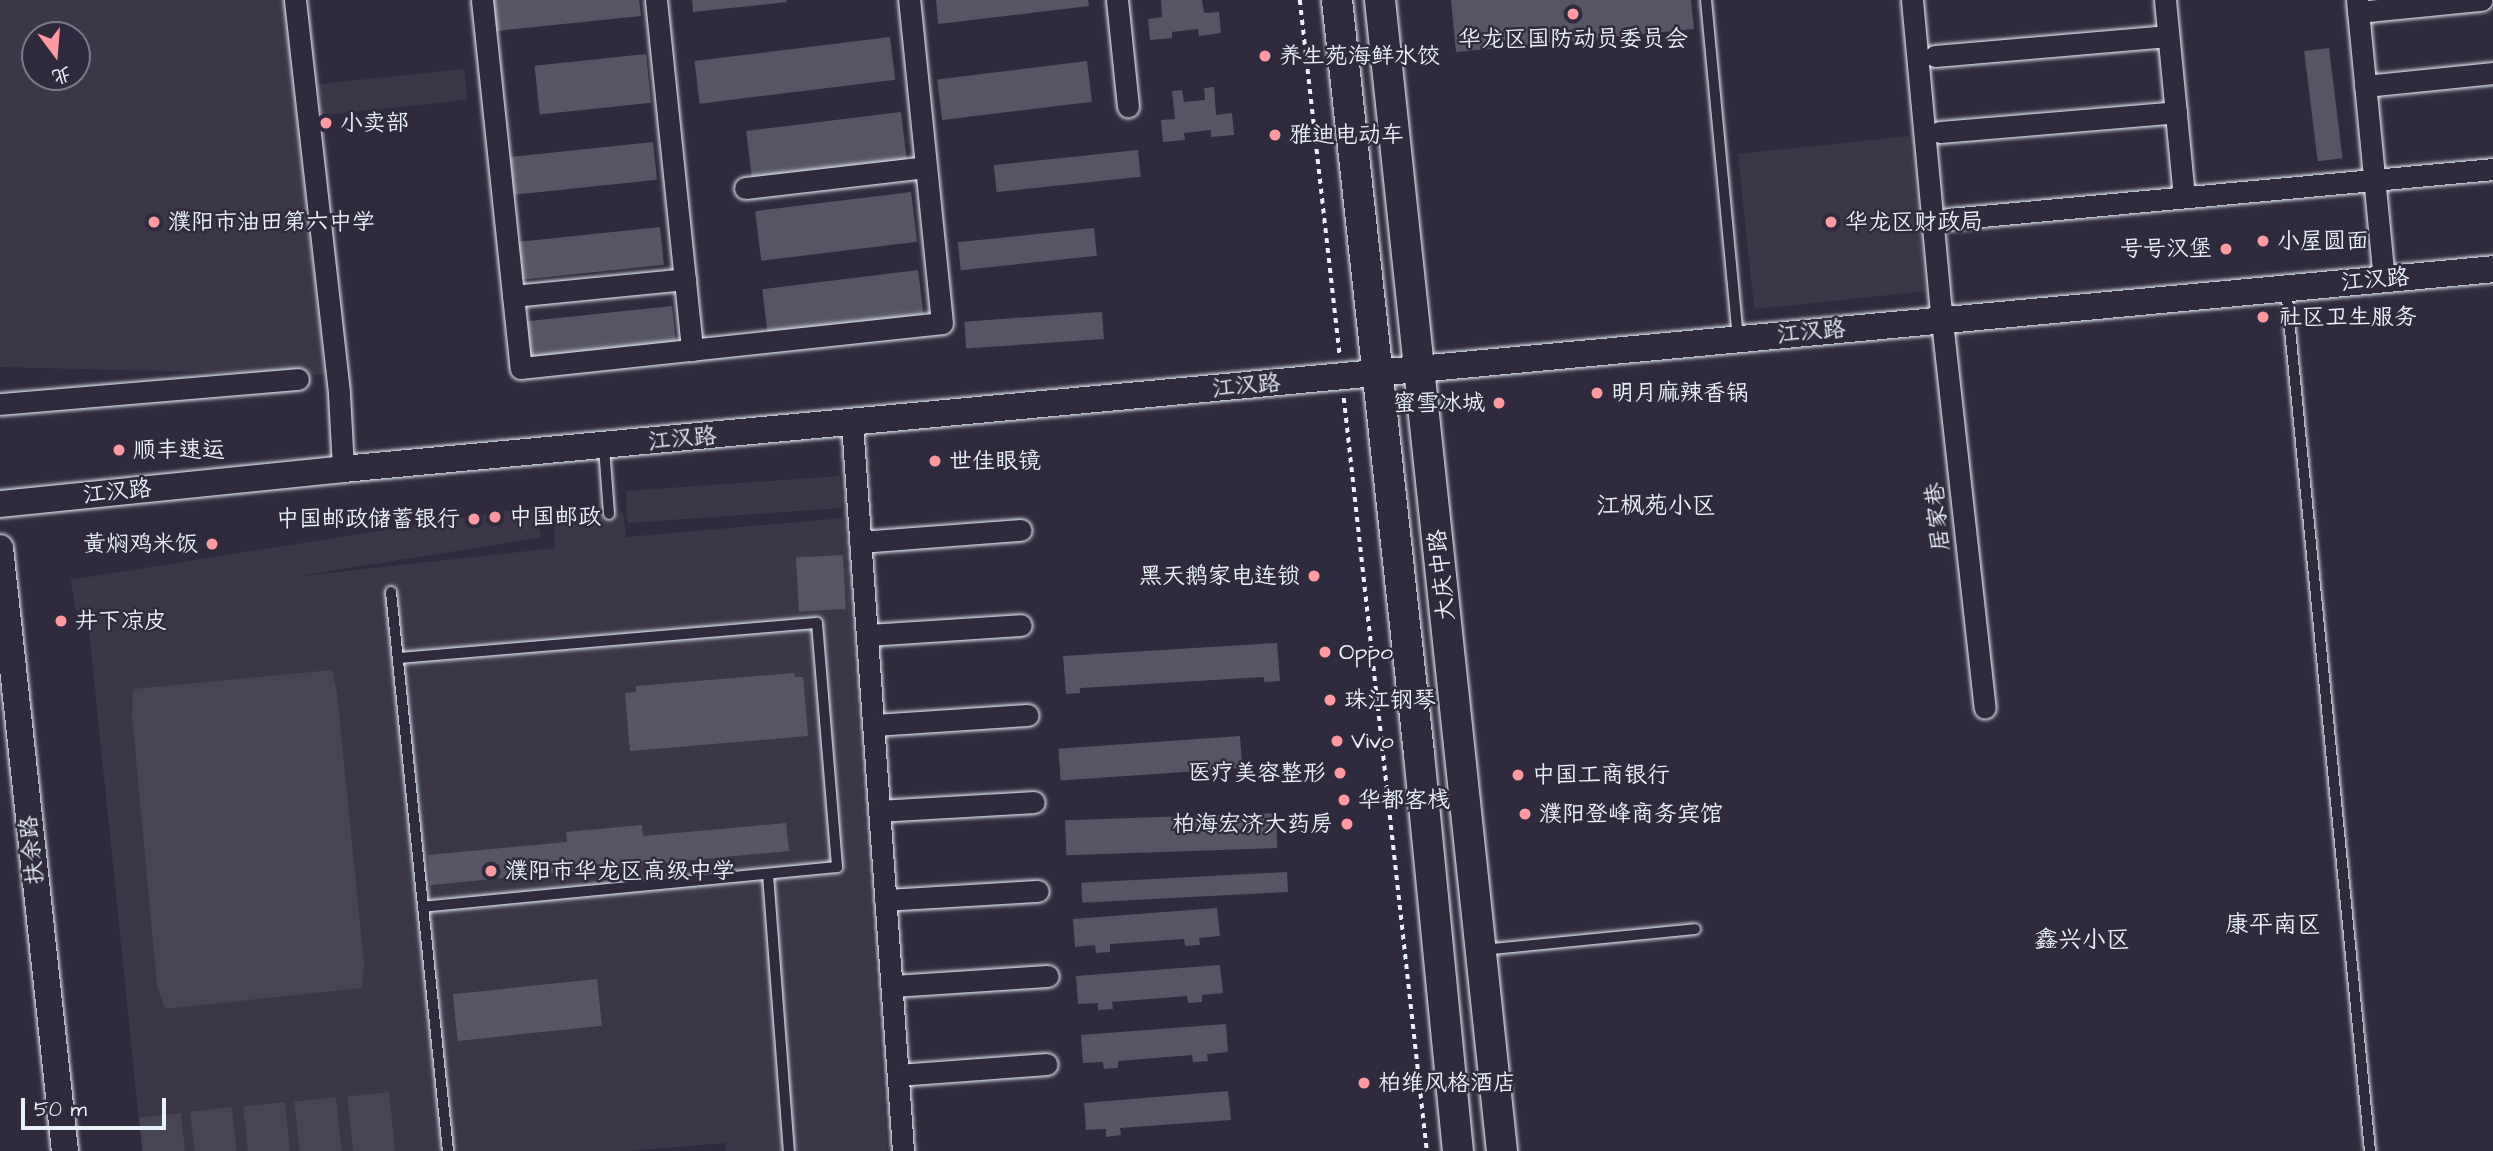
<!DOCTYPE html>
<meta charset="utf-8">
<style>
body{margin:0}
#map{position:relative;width:2493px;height:1151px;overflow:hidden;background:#2f2a3d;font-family:"Architects Daughter","LXGW WenKai TC",sans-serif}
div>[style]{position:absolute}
.built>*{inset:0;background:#3b3749;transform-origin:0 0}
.green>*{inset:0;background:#464455;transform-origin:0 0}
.building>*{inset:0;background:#575565;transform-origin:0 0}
.path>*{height:3.5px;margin-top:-1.75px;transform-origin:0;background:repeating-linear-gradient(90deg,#e8f1f8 0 5px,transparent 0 10px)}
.roads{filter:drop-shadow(0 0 2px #e8f1f8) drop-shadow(0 0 2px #e8f1f8)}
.service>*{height:10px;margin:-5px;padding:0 5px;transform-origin:5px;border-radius:5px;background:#2f2a3d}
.minor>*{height:21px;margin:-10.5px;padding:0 10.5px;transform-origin:10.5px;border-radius:10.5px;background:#2f2a3d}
.tertiary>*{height:26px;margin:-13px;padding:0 13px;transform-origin:13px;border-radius:13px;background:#2f2a3d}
.secondary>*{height:30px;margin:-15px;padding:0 15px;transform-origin:15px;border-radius:15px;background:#2f2a3d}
.dots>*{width:19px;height:19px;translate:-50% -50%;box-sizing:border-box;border:4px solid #2f2a3d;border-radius:50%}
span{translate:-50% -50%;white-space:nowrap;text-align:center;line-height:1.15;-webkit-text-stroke:5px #2f2a3d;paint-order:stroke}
.poi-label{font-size:23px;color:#e8f1f8}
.left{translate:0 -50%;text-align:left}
.right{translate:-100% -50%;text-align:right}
.street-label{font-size:23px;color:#e8f1f8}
.neighbourhood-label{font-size:24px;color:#e8f1f8}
.north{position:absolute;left:21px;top:21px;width:70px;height:70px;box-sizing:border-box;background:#2f2a3d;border:2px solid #797a88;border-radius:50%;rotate:164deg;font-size:19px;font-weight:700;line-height:28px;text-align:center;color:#e8f1f8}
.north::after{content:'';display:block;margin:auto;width:24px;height:32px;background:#ff9aa2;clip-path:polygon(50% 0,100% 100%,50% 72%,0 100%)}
.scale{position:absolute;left:21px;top:1098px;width:145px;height:32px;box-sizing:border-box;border:4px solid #e8f1f8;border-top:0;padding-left:9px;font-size:21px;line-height:24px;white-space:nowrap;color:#e8f1f8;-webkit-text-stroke:5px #2f2a3d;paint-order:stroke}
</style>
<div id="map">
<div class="built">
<div style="clip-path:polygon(evenodd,0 0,284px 0,325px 375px,0 367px,0 0,35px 35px,77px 35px,77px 77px,35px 77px,35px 35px)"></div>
<div style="left:464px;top:69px;width:31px;height:147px;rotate:84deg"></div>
<div style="left:1909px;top:136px;width:156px;height:172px;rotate:84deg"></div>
<div style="left:840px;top:476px;width:32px;height:215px;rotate:86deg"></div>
<div style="left:536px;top:506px;width:32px;height:471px;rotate:81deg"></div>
<div style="clip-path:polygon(623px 512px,626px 537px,844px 518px,887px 1151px,726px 1151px,725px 1143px,629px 1151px,142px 1151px,86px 600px,555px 548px,554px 520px)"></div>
</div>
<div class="green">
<div style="clip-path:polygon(332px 670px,337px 692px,364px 963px,362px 988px,165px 1009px,157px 986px,132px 715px,133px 689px)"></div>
<div style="left:389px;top:1092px;width:59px;height:42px;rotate:84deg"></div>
<div style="left:336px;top:1097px;width:54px;height:42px;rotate:84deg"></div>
<div style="left:285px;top:1102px;width:49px;height:42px;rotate:84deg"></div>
<div style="left:232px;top:1107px;width:44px;height:42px;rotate:84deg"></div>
<div style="left:181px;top:1113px;width:38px;height:42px;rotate:84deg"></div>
</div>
<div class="building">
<div style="clip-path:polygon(493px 0,639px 0,641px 16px,496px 31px)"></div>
<div style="clip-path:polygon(692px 0,786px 0,787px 2px,693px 12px)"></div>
<div style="clip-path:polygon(936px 0,1088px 0,1089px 6px,938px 24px)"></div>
<div style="clip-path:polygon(1161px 0,1202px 0,1204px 13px,1219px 12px,1221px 33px,1199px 36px,1198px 29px,1172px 32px,1172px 38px,1150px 40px,1148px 19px,1162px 17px)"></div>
<div style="clip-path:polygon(1451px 0,1691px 0,1694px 29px,1456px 52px)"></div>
<div style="left:890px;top:37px;width:43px;height:197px;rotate:83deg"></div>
<div style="left:2329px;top:48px;width:111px;height:25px;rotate:83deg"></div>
<div style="left:646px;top:54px;width:49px;height:112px;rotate:84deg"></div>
<div style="left:1087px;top:61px;width:41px;height:151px;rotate:83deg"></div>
<div style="clip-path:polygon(1214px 87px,1216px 115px,1232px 113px,1234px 135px,1211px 137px,1211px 130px,1184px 133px,1185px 140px,1163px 142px,1161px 120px,1175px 119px,1172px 91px,1182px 90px,1184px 102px,1205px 100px,1204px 88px)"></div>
<div style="left:901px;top:112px;width:51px;height:156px;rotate:83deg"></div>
<div style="left:653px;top:142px;width:38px;height:146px;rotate:84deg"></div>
<div style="left:1138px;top:150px;width:27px;height:145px;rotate:84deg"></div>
<div style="left:911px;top:192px;width:50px;height:157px;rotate:83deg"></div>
<div style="left:660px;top:227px;width:38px;height:146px;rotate:84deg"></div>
<div style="left:1094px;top:228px;width:28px;height:137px;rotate:84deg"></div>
<div style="left:918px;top:270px;width:51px;height:157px;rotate:83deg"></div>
<div style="left:672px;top:306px;width:38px;height:146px;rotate:84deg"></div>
<div style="left:1102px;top:312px;width:27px;height:138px;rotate:86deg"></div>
<div style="left:843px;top:555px;width:54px;height:47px;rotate:87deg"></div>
<div style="clip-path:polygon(1277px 643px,1280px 681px,1264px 682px,1264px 677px,1080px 688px,1080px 693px,1066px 694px,1063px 656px)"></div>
<div style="clip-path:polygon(794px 673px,795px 677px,803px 677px,808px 736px,630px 751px,625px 693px,636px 692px,636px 686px)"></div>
<div style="left:1240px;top:736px;width:32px;height:182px;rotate:86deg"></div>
<div style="left:1276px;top:813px;width:35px;height:211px;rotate:88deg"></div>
<div style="clip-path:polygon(786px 823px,789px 851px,430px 885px,428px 855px,567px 842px,566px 832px,642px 825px,643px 836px)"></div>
<div style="left:1287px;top:872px;width:20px;height:206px;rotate:87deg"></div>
<div style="clip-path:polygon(1217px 908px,1220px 936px,1199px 938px,1200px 945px,1185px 946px,1184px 939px,1110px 944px,1110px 952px,1096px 953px,1095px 945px,1075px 947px,1073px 919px)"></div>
<div style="clip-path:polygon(1220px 965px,1223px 993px,1202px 995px,1202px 1002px,1188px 1003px,1187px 996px,1112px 1002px,1113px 1009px,1098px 1010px,1098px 1003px,1078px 1004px,1076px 976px)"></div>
<div style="left:597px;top:979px;width:47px;height:145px;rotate:84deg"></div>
<div style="clip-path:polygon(1226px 1024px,1228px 1052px,1207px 1054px,1208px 1061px,1193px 1062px,1192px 1055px,1118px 1061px,1118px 1068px,1104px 1069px,1103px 1062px,1083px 1063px,1081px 1035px)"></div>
<div style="clip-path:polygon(1228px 1091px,1231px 1120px,1120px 1128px,1121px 1135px,1106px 1137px,1106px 1129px,1086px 1130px,1084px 1103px)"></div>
</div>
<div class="path">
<div style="left:1300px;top:0;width:358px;rotate:83.6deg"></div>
<div style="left:1344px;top:398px;width:758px;rotate:83.71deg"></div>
</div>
<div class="roads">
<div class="service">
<div style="left:1706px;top:0;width:341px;rotate:84.6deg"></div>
<div style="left:2286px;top:288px;width:867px;rotate:84.44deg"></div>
<div style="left:604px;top:447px;width:67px;rotate:85.7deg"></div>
<div style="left:391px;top:592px;width:562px;rotate:84.18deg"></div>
<div style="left:398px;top:658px;width:420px;rotate:-4.8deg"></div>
<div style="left:817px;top:623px;width:245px;rotate:85.3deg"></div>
<div style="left:837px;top:867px;width:416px;rotate:174.5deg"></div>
<div style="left:768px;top:874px;width:278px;rotate:85.7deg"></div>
<div style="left:1482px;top:950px;width:214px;rotate:-5.6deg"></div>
</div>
<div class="minor">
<div style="left:295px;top:0;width:396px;rotate:83.6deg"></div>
<div style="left:339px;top:394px;width:75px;rotate:86.9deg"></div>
<div style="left:482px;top:0;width:370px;rotate:84deg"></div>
<div style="left:521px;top:368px;width:423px;rotate:-6.1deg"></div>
<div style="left:942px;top:323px;width:325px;rotate:-95.8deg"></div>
<div style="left:656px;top:0;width:352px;rotate:84.1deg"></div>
<div style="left:1117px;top:0;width:107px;rotate:84.1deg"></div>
<div style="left:1912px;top:0;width:322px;rotate:84.7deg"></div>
<div style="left:1942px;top:321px;width:389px;rotate:83.7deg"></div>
<div style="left:2165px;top:0;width:198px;rotate:84.5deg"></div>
<div style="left:2357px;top:0;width:280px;rotate:84.5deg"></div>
<div style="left:2358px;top:12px;width:124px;rotate:-5.6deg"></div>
<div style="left:1935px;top:56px;width:234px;rotate:-4.9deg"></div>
<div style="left:2365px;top:86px;width:129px;rotate:-5.8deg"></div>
<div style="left:1940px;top:132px;width:237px;rotate:-4.8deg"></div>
<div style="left:745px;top:188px;width:182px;rotate:-6.6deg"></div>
<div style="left:1949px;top:219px;width:546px;rotate:-5.25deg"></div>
<div style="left:513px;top:296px;width:173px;rotate:-5.6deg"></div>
<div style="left:0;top:404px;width:299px;rotate:-4.8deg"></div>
<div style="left:852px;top:423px;width:730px;rotate:85.99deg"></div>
<div style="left:860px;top:542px;width:161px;rotate:-4.3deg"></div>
<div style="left:867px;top:635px;width:154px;rotate:-3.7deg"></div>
<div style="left:873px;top:725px;width:155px;rotate:-3.7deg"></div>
<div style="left:879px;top:811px;width:155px;rotate:-3.3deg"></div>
<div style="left:885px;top:900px;width:153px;rotate:-3.4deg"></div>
<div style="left:892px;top:986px;width:156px;rotate:-3.7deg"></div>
<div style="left:898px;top:1075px;width:149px;rotate:-4.2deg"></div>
</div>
<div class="tertiary">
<div style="left:0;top:504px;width:345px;rotate:-5.8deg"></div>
<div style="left:343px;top:469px;width:2159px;rotate:-5.31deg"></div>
<div style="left:0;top:548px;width:606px;rotate:83.85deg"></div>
</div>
<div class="secondary">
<div style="left:1337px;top:0;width:758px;rotate:83.79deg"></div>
<div style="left:1419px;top:754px;width:399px;rotate:84.4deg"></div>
<div style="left:1380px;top:0;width:1157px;rotate:83.95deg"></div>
</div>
</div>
<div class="dots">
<div style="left:1573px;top:14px;background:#ff9aa2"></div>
<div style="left:1265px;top:56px;background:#ff9aa2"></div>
<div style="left:326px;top:123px;background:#ff9aa2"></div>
<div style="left:1275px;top:135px;background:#ff9aa2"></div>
<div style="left:154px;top:222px;background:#ff9aa2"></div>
<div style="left:1831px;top:222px;background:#ff9aa2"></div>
<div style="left:2263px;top:241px;background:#ff9aa2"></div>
<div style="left:2226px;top:249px;background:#ff9aa2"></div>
<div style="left:2263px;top:317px;background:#ff9aa2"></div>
<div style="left:1597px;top:393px;background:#ff9aa2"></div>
<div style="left:1499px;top:403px;background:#ff9aa2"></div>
<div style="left:119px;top:450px;background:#ff9aa2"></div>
<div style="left:935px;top:461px;background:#ff9aa2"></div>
<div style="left:495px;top:517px;background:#ff9aa2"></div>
<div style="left:474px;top:519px;background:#ff9aa2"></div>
<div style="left:212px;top:544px;background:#ff9aa2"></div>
<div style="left:1314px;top:576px;background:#ff9aa2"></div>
<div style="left:61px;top:621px;background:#ff9aa2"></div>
<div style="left:1325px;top:652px;background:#ff9aa2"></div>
<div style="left:1330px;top:700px;background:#ff9aa2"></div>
<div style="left:1337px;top:741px;background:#ff9aa2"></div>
<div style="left:1340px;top:773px;background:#ff9aa2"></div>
<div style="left:1518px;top:775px;background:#ff9aa2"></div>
<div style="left:1344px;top:800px;background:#ff9aa2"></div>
<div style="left:1525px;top:814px;background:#ff9aa2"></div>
<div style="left:1347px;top:824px;background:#ff9aa2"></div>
<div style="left:491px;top:871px;background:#ff9aa2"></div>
<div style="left:1364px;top:1083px;background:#ff9aa2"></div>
</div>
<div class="poi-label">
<span style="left:1573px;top:39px">华龙区国防动员委员会</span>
<span class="left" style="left:1279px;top:56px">养生苑海鲜水饺</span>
<span class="left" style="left:340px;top:123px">小卖部</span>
<span class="left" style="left:1289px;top:135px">雅迪电动车</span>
<span class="left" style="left:168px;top:222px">濮阳市油田第六中学</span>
<span class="left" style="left:1845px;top:222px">华龙区财政局</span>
<span class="left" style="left:2277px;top:241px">小屋圆面</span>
<span class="right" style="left:2212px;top:249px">号号汉堡</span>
<span class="left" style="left:2279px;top:317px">社区卫生服务</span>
<span class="left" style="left:1611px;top:393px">明月麻辣香锅</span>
<span class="right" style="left:1485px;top:403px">蜜雪冰城</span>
<span class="left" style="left:133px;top:450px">顺丰速运</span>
<span class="left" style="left:949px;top:461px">世佳眼镜</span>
<span class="left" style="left:509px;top:517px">中国邮政</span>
<span class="right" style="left:460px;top:519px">中国邮政储蓄银行</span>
<span class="right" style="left:198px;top:544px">黄焖鸡米饭</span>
<span class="right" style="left:1300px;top:576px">黑天鹅家电连锁</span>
<span class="left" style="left:75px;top:621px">井下凉皮</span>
<span class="left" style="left:1339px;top:652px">Oppo</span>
<span class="left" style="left:1344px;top:700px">珠江钢琴</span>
<span class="left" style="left:1351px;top:741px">Vivo</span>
<span class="right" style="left:1326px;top:773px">医疗美容整形</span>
<span class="left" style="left:1532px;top:775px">中国工商银行</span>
<span class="left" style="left:1358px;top:800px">华都客栈</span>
<span class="left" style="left:1539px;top:814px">濮阳登峰商务宾馆</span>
<span class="right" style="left:1333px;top:824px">柏海宏济大药房</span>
<span class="left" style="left:505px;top:871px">濮阳市华龙区高级中学</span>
<span class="left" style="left:1378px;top:1083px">柏维风格酒店</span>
</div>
<div class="street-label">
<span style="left:2375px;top:280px;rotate:-5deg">江汉路</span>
<span style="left:1811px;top:332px;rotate:-5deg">江汉路</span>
<span style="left:1246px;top:386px;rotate:-5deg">江汉路</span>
<span style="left:682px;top:439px;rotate:-5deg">江汉路</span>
<span style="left:117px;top:492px;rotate:-6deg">江汉路</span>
<span style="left:1938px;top:517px;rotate:-96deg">居家巷</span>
<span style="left:1442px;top:575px;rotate:-96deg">大庆中路</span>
<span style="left:32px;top:850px;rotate:-96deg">扶余路</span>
</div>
<div class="neighbourhood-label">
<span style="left:1656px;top:507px">江枫苑小区</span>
<span style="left:2273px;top:926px">康平南区</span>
<span style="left:2082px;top:941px">鑫兴小区</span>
</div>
<div class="north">北</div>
<div class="scale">50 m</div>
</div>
